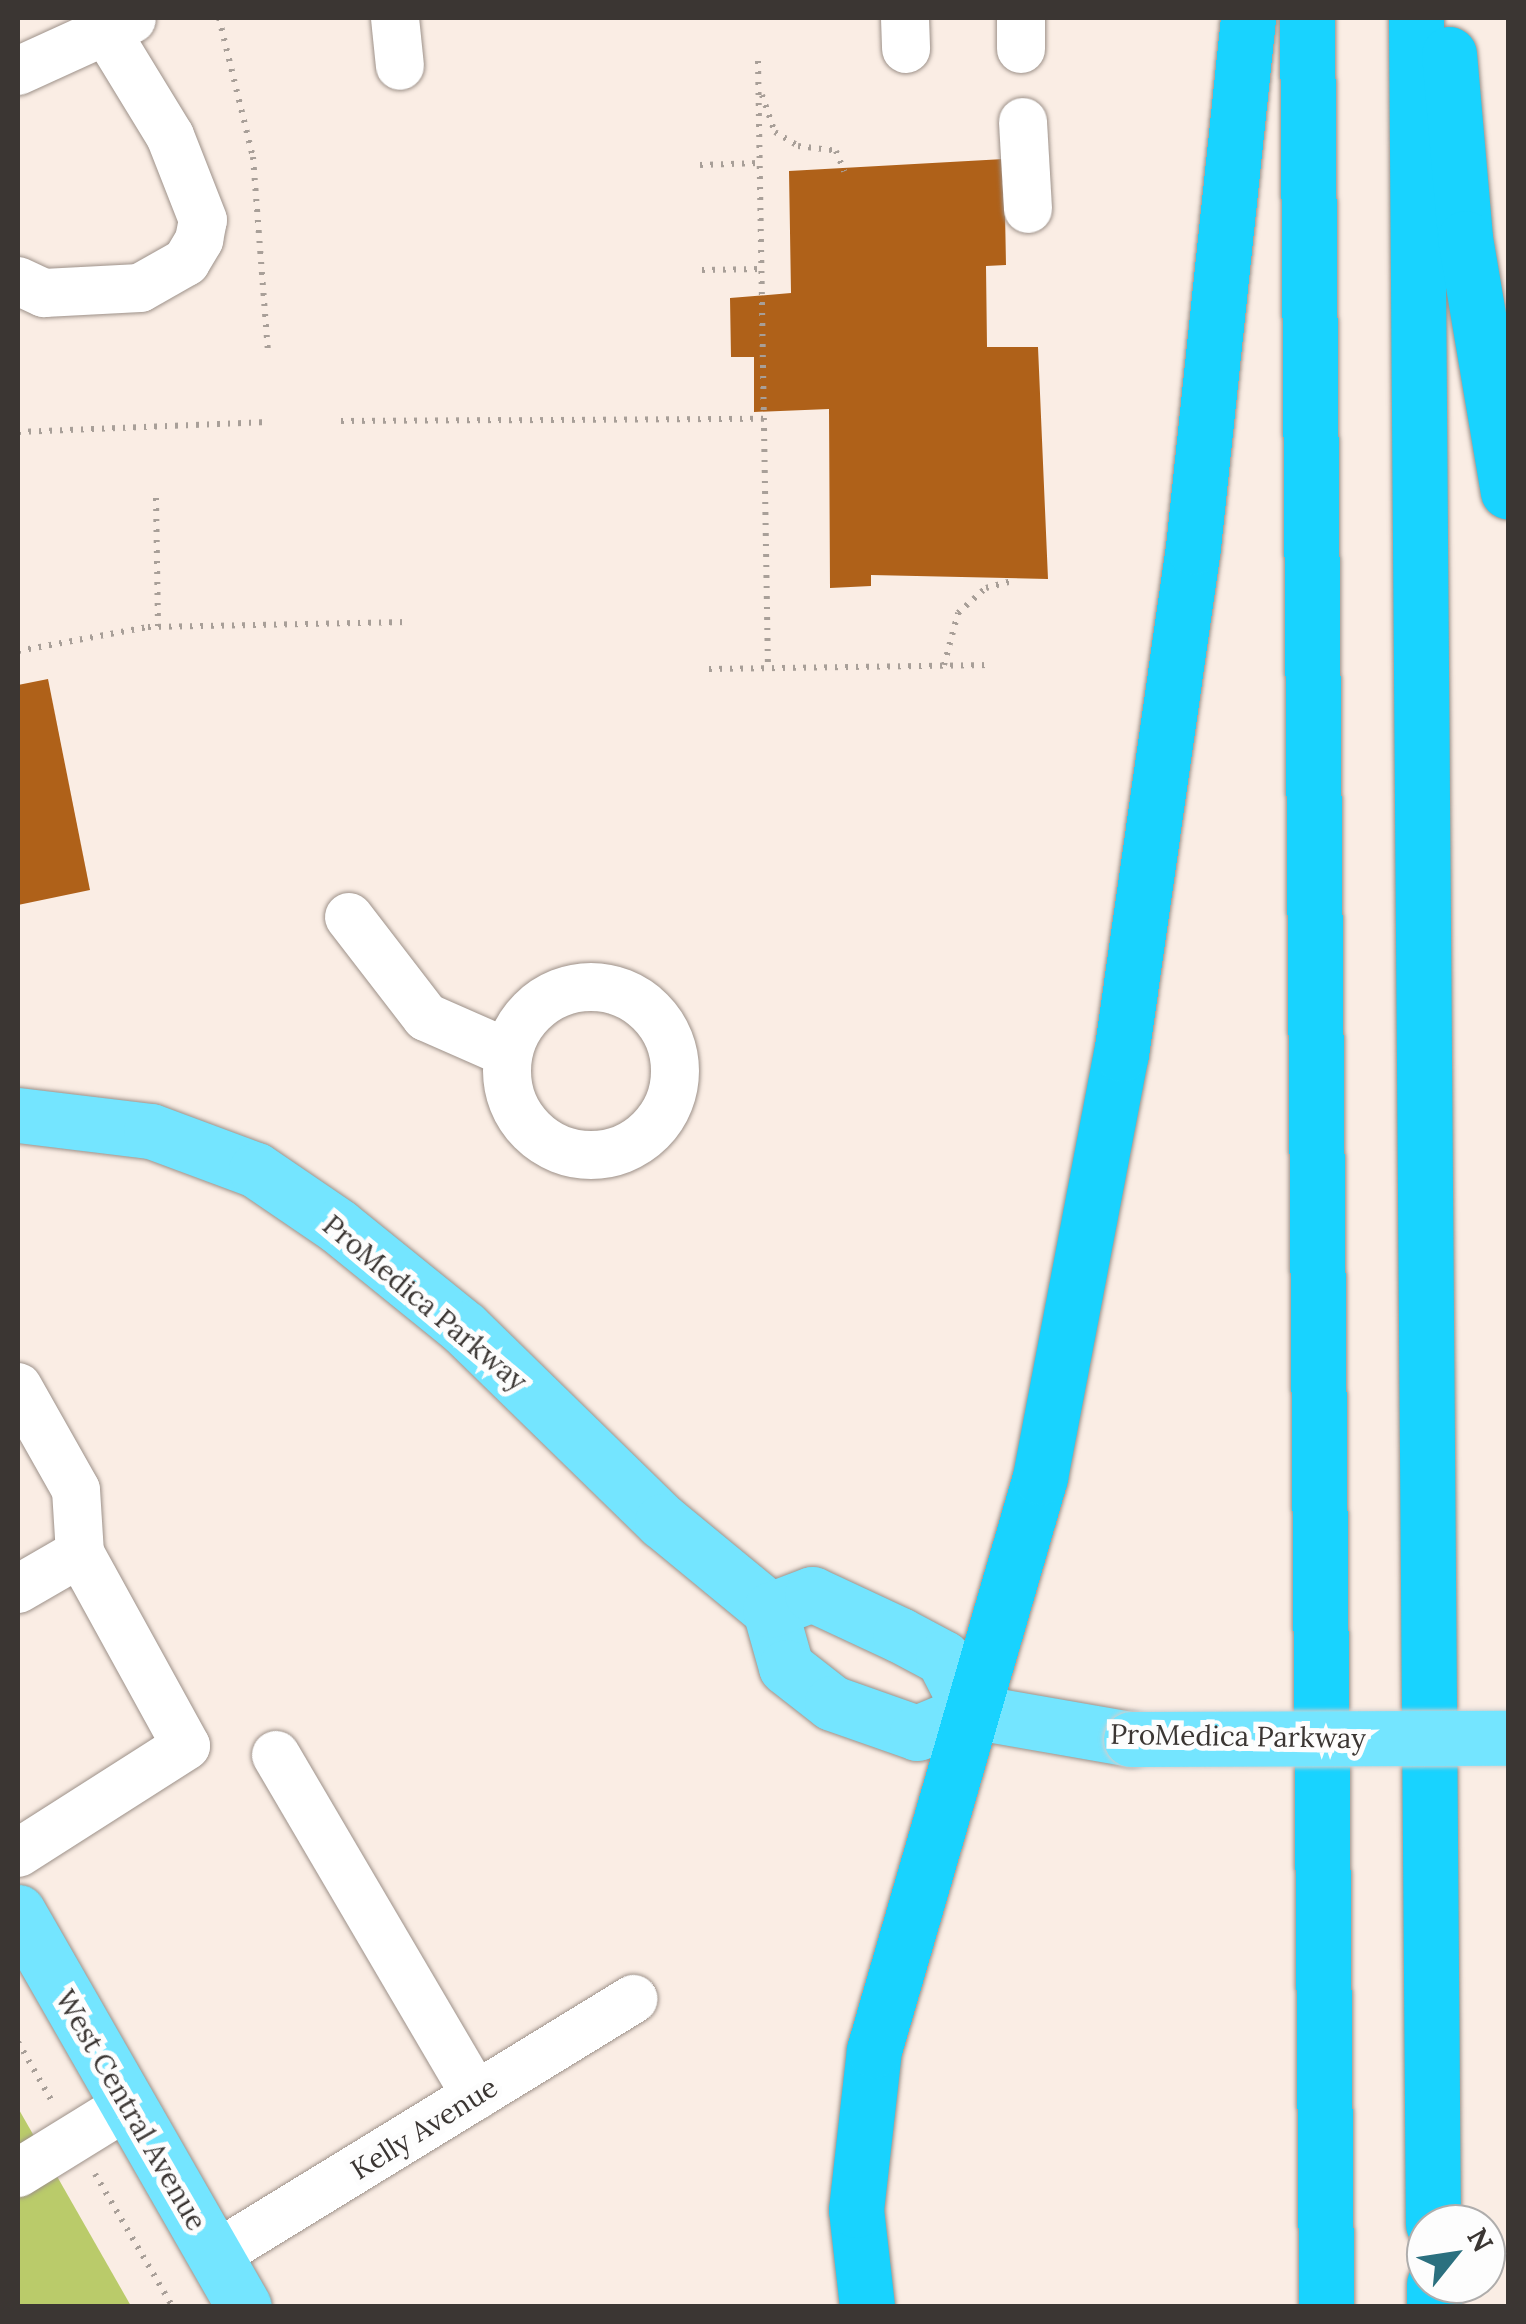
<!DOCTYPE html>
<style>
body{margin:0}
#map{position:relative;width:1526px;height:2324px;overflow:hidden;background:#faede4;font-family:Lora,serif}
div>[style]{position:absolute}
.green>*{inset:0;background:#bacb6a}
.building>*{inset:0;background:#af6119}
.path>*{height:6px;margin-top:-3px;transform-origin:0;background:repeating-linear-gradient(90deg,#a89f98 0 2.5px,transparent 0 10.5px)}
.roads{filter:drop-shadow(0 0 2px #9d9189) drop-shadow(0 0 2px #9d9189)}
.minor>*{height:48px;margin:-24px;padding:0 24px;transform-origin:24px;border-radius:24px;background:#fff}
.minor>.ring{margin:-24px;padding:0;box-sizing:content-box;background:none;border:48px solid #fff;border-radius:50%}
.major>*{height:55px;margin:-27.5px;padding:0 27.5px;transform-origin:27.5px;border-radius:27.5px;background:#74e5ff}
.highway>*{height:55px;margin:-27.5px;padding:0 27.5px;transform-origin:27.5px;border-radius:27.5px;background:#18d3ff}
.bridges{filter:drop-shadow(0 0 2px #d0cfce) drop-shadow(0 0 2px #d0cfce)}
.major-bridge>*{height:55px;margin:-27.5px;padding:0 27.5px;transform-origin:27.5px;border-radius:27.5px;background:#74e5ff}
span{translate:-50% -50%;white-space:nowrap;text-align:center;line-height:1.15;-webkit-text-stroke:10px #fdfdfd;paint-order:stroke}
.street-label{font-size:28px;color:#3b3633}
.frame{position:absolute;inset:0;border:20px solid #3b3633;pointer-events:none}
.north{position:absolute;left:1406px;top:2204px;width:100px;height:100px;box-sizing:border-box;background:#fdfdfd;border:2px solid #afadac;border-radius:50%;rotate:60deg;font-size:28px;font-weight:700;line-height:40px;text-align:center;color:#3b3633}
.north::after{content:'';display:block;margin:auto;width:35px;height:45px;background:#2b707f;clip-path:polygon(50% 0,100% 100%,50% 72%,0 100%)}
</style>
<div id="map">
<div class="green">
<div style="clip-path:polygon(18px 2108px,131px 2306px,18px 2306px)"></div>
</div>
<div class="building">
<div style="clip-path:polygon(1004px 159px,1006px 265px,986px 266px,987px 347px,1038px 347px,1048px 579px,871px 575px,871px 586px,830px 588px,829px 409px,754px 412px,754px 357px,731px 357px,730px 298px,791px 293px,789px 171px)"></div>
<div style="clip-path:polygon(48px 679px,90px 890px,18px 905px,18px 685px)"></div>
</div>
<div class="path">
<div style="left:219px;top:18px;width:143px;rotate:76.3deg"></div>
<div style="left:253px;top:157px;width:194px;rotate:85.6deg"></div>
<div style="left:758px;top:61px;width:608px;rotate:89.06deg"></div>
<div style="left:762px;top:95px;width:39px;rotate:71deg"></div>
<div style="left:775px;top:132px;width:27px;rotate:31deg"></div>
<div style="left:798px;top:146px;width:38px;rotate:7deg"></div>
<div style="left:836px;top:151px;width:22px;rotate:68deg"></div>
<div style="left:700px;top:165px;width:59px;rotate:-1.9deg"></div>
<div style="left:702px;top:270px;width:59px;rotate:-1deg"></div>
<div style="left:341px;top:421px;width:423px;rotate:-0.3deg"></div>
<div style="left:18px;top:432px;width:252px;rotate:-2.3deg"></div>
<div style="left:156px;top:498px;width:128px;rotate:89.1deg"></div>
<div style="left:18px;top:651px;width:132px;rotate:-10.5deg"></div>
<div style="left:148px;top:627px;width:260px;rotate:-1.1deg"></div>
<div style="left:944px;top:665px;width:54px;rotate:-74.9deg"></div>
<div style="left:958px;top:613px;width:38px;rotate:-42deg"></div>
<div style="left:986px;top:588px;width:28px;rotate:-15deg"></div>
<div style="left:709px;top:669px;width:282px;rotate:-0.8deg"></div>
<div style="left:18px;top:2042px;width:70px;rotate:60.2deg"></div>
<div style="left:95px;top:2174px;width:153px;rotate:59.7deg"></div>
</div>
<div class="roads">
<div class="minor">
<div style="left:395px;top:18px;width:48px;rotate:84.1deg"></div>
<div style="left:905px;top:18px;width:31px;rotate:88deg"></div>
<div style="left:1021px;top:18px;width:31px;rotate:90deg"></div>
<div style="left:18px;top:71px;width:125px;rotate:-24.5deg"></div>
<div style="left:1023px;top:122px;width:87px;rotate:86.7deg"></div>
<div style="left:18px;top:281px;width:29px;rotate:25deg"></div>
<div style="left:44px;top:293px;width:96px;rotate:-3deg"></div>
<div style="left:140px;top:288px;width:53px;rotate:-29.5deg"></div>
<div style="left:186px;top:262px;width:26px;rotate:-59deg"></div>
<div style="left:199px;top:240px;width:20px;rotate:-79deg"></div>
<div style="left:203px;top:220px;width:90px;rotate:-111.4deg"></div>
<div style="left:170px;top:136px;width:138px;rotate:-121.4deg"></div>
<div style="left:349px;top:917px;width:126px;rotate:52.4deg"></div>
<div style="left:426px;top:1017px;width:90px;rotate:23.7deg"></div>
<div class="ring" style="left:507px;top:987px;width:120px;height:120px"></div>
<div style="left:18px;top:1387px;width:118px;rotate:60.6deg"></div>
<div style="left:76px;top:1490px;width:63px;rotate:86.4deg"></div>
<div style="left:80px;top:1553px;width:220px;rotate:61.2deg"></div>
<div style="left:186px;top:1746px;width:199px;rotate:147.5deg"></div>
<div style="left:18px;top:1589px;width:72px;rotate:-30.1deg"></div>
<div style="left:276px;top:1755px;width:395px;rotate:59.6deg"></div>
<div style="left:18px;top:2173px;width:129px;rotate:-31.7deg"></div>
<div style="left:214px;top:2256px;width:492px;rotate:-31.5deg"></div>
</div>
<div class="major">
<div style="left:18px;top:1115px;width:134px;rotate:6.9deg"></div>
<div style="left:151px;top:1131px;width:112px;rotate:20.4deg"></div>
<div style="left:256px;top:1170px;width:99px;rotate:34.3deg"></div>
<div style="left:338px;top:1226px;width:162px;rotate:39deg"></div>
<div style="left:464px;top:1328px;width:277px;rotate:44.3deg"></div>
<div style="left:662px;top:1521px;width:140px;rotate:39.5deg"></div>
<div style="left:770px;top:1610px;width:59px;rotate:74.3deg"></div>
<div style="left:786px;top:1667px;width:58px;rotate:38deg"></div>
<div style="left:832px;top:1703px;width:90px;rotate:19.4deg"></div>
<div style="left:917px;top:1733px;width:57px;rotate:-22.5deg"></div>
<div style="left:970px;top:1711px;width:163px;rotate:9.9deg"></div>
<div style="left:770px;top:1610px;width:45px;rotate:-20.9deg"></div>
<div style="left:812px;top:1594px;width:97px;rotate:25deg"></div>
<div style="left:900px;top:1635px;width:49px;rotate:28.1deg"></div>
<div style="left:943px;top:1658px;width:59px;rotate:63deg"></div>
<div style="left:18px;top:1912px;width:454px;rotate:60.2deg"></div>
</div>
<div class="highway">
<div style="left:1307px;top:18px;width:2288px;rotate:89.52deg"></div>
<div style="left:1416px;top:18px;width:2206px;rotate:89.56deg"></div>
<div style="left:1449px;top:54px;width:185px;rotate:85deg"></div>
<div style="left:1465px;top:238px;width:257px;rotate:80.4deg"></div>
<div style="left:1434px;top:2284px;width:22px;rotate:90deg"></div>
<div style="left:867px;top:2306px;width:97px;rotate:-96.5deg"></div>
<div style="left:856px;top:2210px;width:161px;rotate:-83.6deg"></div>
<div style="left:874px;top:2050px;width:597px;rotate:-73.84deg"></div>
<div style="left:1040px;top:1477px;width:431px;rotate:-79.2deg"></div>
<div style="left:1121px;top:1054px;width:512px;rotate:-81.92deg"></div>
<div style="left:1193px;top:547px;width:532px;rotate:-84.06deg"></div>
</div>
</div>
<div class="bridges">
<div class="major-bridge">
<div style="left:1131px;top:1739px;width:377px;rotate:-0.2deg"></div>
</div>
</div>
<div class="street-label">
<span style="left:425px;top:1303px;rotate:40deg">ProMedica Parkway</span>
<span style="left:1238px;top:1736px;rotate:1deg">ProMedica Parkway</span>
<span style="left:131px;top:2110px;rotate:60deg">West Central Avenue</span>
<span style="left:424px;top:2128px;rotate:-32deg">Kelly Avenue</span>
</div>
<div class="frame"></div>
<div class="north">N</div>
</div>
